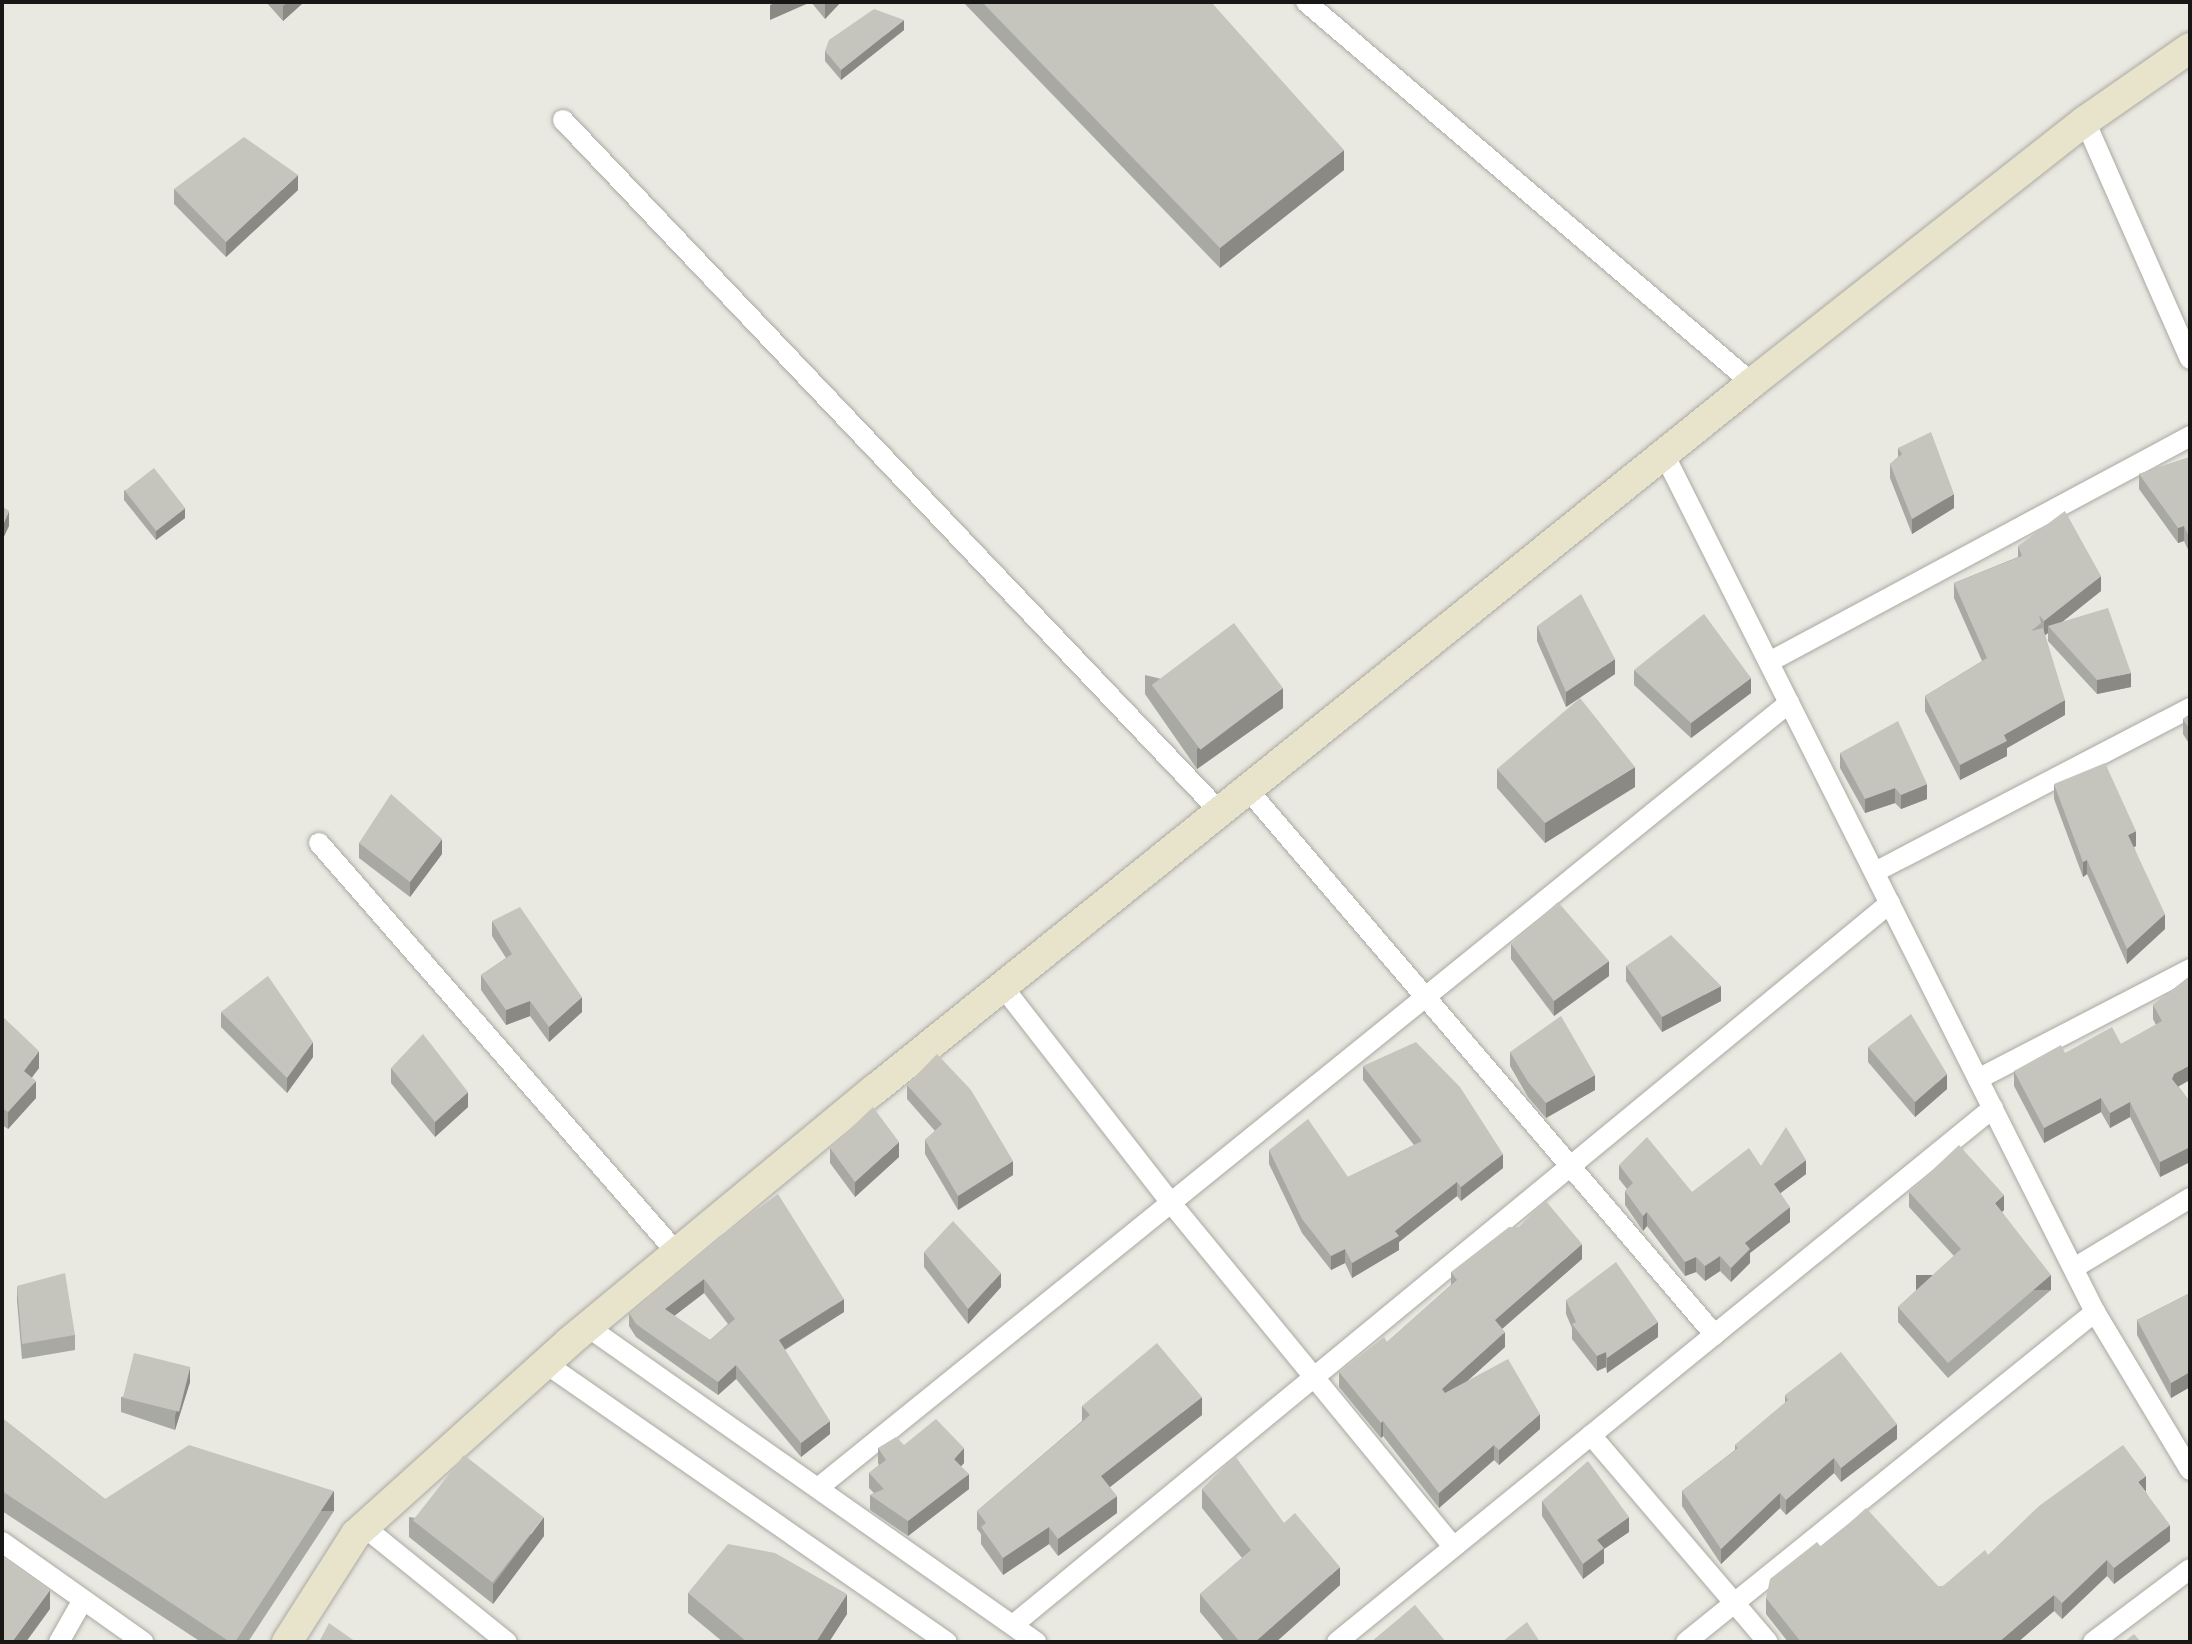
<!DOCTYPE html>
<style>
body{margin:0}
#map{position:relative;width:2192px;height:1644px;overflow:hidden;background:#e9e8e1;font-family:"Alegreya Sans",sans-serif}
div>[style]{position:absolute}
.roads{filter:drop-shadow(0 0 2px #aaa9a3) drop-shadow(0 0 2px #aaa9a3)}
.street>*{height:20px;margin:-10px;padding:0 10px;transform-origin:10px;border-radius:10px;background:#fff}
.secondary>*{height:30px;margin:-15px;padding:0 15px;transform-origin:15px;border-radius:15px;background:#e8e4cb}
.wall>*{inset:0;background:#a9a9a3}
.shaded-wall>*{inset:0;background:#8a8984;transform-origin:0 0}
.building>*{inset:0;background:#c5c4bd;transform-origin:0 0}
span{translate:-50% -50%;white-space:nowrap;text-align:center;line-height:1.15;-webkit-text-stroke:6px #f6f5ee;paint-order:stroke}
.frame{position:absolute;inset:0;border:4px solid #181715;pointer-events:none}
</style>
<div id="map">
<div class="roads">
<div class="street">
<div style="left:1306px;top:2px;width:587px;rotate:40.51deg"></div>
<div style="left:563px;top:120px;width:956px;rotate:46.48deg"></div>
<div style="left:2085px;top:121px;width:260px;rotate:66.2deg"></div>
<div style="left:1665px;top:456px;width:958px;rotate:63.33deg"></div>
<div style="left:2095px;top:1312px;width:184px;rotate:59deg"></div>
<div style="left:1769px;top:662px;width:478px;rotate:-28.2deg"></div>
<div style="left:1249px;top:791px;width:716px;rotate:49.42deg"></div>
<div style="left:319px;top:843px;width:544px;rotate:48.87deg"></div>
<div style="left:1875px;top:872px;width:355px;rotate:-27.5deg"></div>
<div style="left:1003px;top:987px;width:274px;rotate:52.1deg"></div>
<div style="left:1171px;top:1203px;width:445px;rotate:50.6deg"></div>
<div style="left:1978px;top:1079px;width:239px;rotate:-27.4deg"></div>
<div style="left:2074px;top:1268px;width:135px;rotate:-31.1deg"></div>
<div style="left:588px;top:1327px;width:548px;rotate:35.11deg"></div>
<div style="left:545px;top:1363px;width:489px;rotate:34.8deg"></div>
<div style="left:1591px;top:1435px;width:272px;rotate:49.5deg"></div>
<div style="left:818px;top:1488px;width:1249px;rotate:-38.95deg"></div>
<div style="left:363px;top:1526px;width:185px;rotate:38.9deg"></div>
<div style="left:2px;top:1542px;width:173px;rotate:35.3deg"></div>
<div style="left:1013px;top:1625px;width:1136px;rotate:-39.46deg"></div>
<div style="left:59px;top:1642px;width:48px;rotate:-60.3deg"></div>
<div style="left:1337px;top:1642px;width:846px;rotate:-39.15deg"></div>
<div style="left:1686px;top:1642px;width:526px;rotate:-38.9deg"></div>
<div style="left:2093px;top:1642px;width:121px;rotate:-37deg"></div>
</div>
<div class="secondary">
<div style="left:287px;top:1642px;width:128px;rotate:-57.4deg"></div>
<div style="left:356px;top:1534px;width:287px;rotate:-42deg"></div>
<div style="left:569px;top:1342px;width:396px;rotate:-39.6deg"></div>
<div style="left:874px;top:1090px;width:1127px;rotate:-38.84deg"></div>
<div style="left:1752px;top:383px;width:424px;rotate:-38.2deg"></div>
<div style="left:2085px;top:121px;width:128px;rotate:-34.8deg"></div>
</div>
</div>
<div class="wall">
<div style="clip-path:polygon(266px 2px,304px 2px,283px 21px)"></div>
<div style="clip-path:polygon(811px 2px,841px 2px,825px 19px)"></div>
<div style="clip-path:polygon(963px 2px,1211px 2px,1344px 170px,1220px 268px)"></div>
<div style="clip-path:polygon(904px 30px,841px 80px,825px 61px,825px 51px)"></div>
<div style="clip-path:polygon(174px 189px,298px 190px,226px 257px,174px 204px)"></div>
<div style="clip-path:polygon(1898px 448px,1954px 508px,1912px 534px,1890px 478px,1890px 464px,1898px 457px)"></div>
<div style="clip-path:polygon(2190px 457px,2190px 554px,2184px 541px,2178px 543px,2139px 489px,2139px 474px)"></div>
<div style="clip-path:polygon(124px 490px,185px 518px,156px 540px,124px 500px)"></div>
<div style="clip-path:polygon(2018px 546px,2101px 591px,2062px 622px,2131px 687px,2097px 694px,2048px 641px,2048px 633px,2045px 635px,2065px 715px,2007px 748px,2007px 756px,1960px 780px,1925px 711px,1925px 696px,1982px 661px,1954px 598px,1954px 583px,2018px 557px)"></div>
<div style="clip-path:polygon(1537px 626px,1615px 674px,1566px 707px,1537px 641px)"></div>
<div style="clip-path:polygon(1634px 670px,1751px 693px,1691px 738px,1634px 685px)"></div>
<div style="clip-path:polygon(1145px 675px,1283px 708px,1197px 769px,1145px 694px)"></div>
<div style="clip-path:polygon(2190px 714px,2190px 745px,2183px 734px,2183px 719px)"></div>
<div style="clip-path:polygon(1840px 753px,1927px 799px,1901px 809px,1895px 803px,1865px 813px,1840px 768px)"></div>
<div style="clip-path:polygon(1497px 769px,1635px 787px,1545px 843px,1497px 788px)"></div>
<div style="clip-path:polygon(2054px 784px,2136px 846px,2134px 847px,2165px 929px,2127px 964px,2087px 874px,2083px 877px,2054px 799px)"></div>
<div style="clip-path:polygon(359px 843px,442px 854px,410px 897px,359px 858px)"></div>
<div style="clip-path:polygon(492px 921px,582px 1012px,549px 1042px,530px 1016px,506px 1025px,481px 990px,481px 975px,506px 958px,492px 936px)"></div>
<div style="clip-path:polygon(1511px 944px,1609px 976px,1554px 1016px,1511px 959px)"></div>
<div style="clip-path:polygon(1626px 966px,1721px 1001px,1662px 1032px,1626px 981px)"></div>
<div style="clip-path:polygon(2190px 976px,2178px 1086px,2190px 1102px,2190px 1162px,2160px 1177px,2130px 1117px,2110px 1128px,2101px 1112px,2044px 1143px,2014px 1086px,2014px 1071px,2065px 1053px,2121px 1044px,2156px 1025px,2153px 1019px,2153px 1005px)"></div>
<div style="clip-path:polygon(221px 1012px,313px 1057px,287px 1093px,221px 1027px)"></div>
<div style="clip-path:polygon(2px 1016px,39px 1068px,32px 1077px,36px 1098px,8px 1129px,2px 1125px)"></div>
<div style="clip-path:polygon(1868px 1047px,1947px 1089px,1915px 1117px,1868px 1062px)"></div>
<div style="clip-path:polygon(1510px 1052px,1595px 1090px,1546px 1118px,1528px 1097px,1510px 1066px)"></div>
<div style="clip-path:polygon(1363px 1066px,1503px 1168px,1461px 1201px,1457px 1196px,1399px 1242px,1399px 1250px,1352px 1278px,1345px 1263px,1331px 1270px,1302px 1233px,1269px 1164px,1269px 1150px,1348px 1177px,1414px 1145px,1363px 1080px)"></div>
<div style="clip-path:polygon(391px 1068px,468px 1107px,435px 1137px,391px 1083px)"></div>
<div style="clip-path:polygon(907px 1085px,1013px 1175px,958px 1210px,925px 1154px,925px 1140px,935px 1131px,907px 1099px)"></div>
<div style="clip-path:polygon(830px 1148px,899px 1157px,855px 1197px,830px 1163px)"></div>
<div style="clip-path:polygon(1619px 1165px,1692px 1192px,1761px 1166px,1806px 1174px,1780px 1193px,1790px 1222px,1750px 1253px,1750px 1263px,1731px 1282px,1720px 1271px,1705px 1281px,1696px 1272px,1685px 1276px,1647px 1226px,1643px 1231px,1625px 1205px,1625px 1191px,1627px 1189px,1619px 1179px)"></div>
<div style="clip-path:polygon(1909px 1192px,2004px 1210px,2002px 1212px,2051px 1290px,1948px 1378px,1898px 1322px,1898px 1307px,1954px 1256px,1909px 1207px)"></div>
<div style="clip-path:polygon(evenodd,720px 1236px,844px 1312px,785px 1350px,830px 1434px,801px 1457px,736px 1379px,718px 1395px,636px 1337px,629px 1326px,629px 1313px,720px 1236px,704px 1293px,728px 1324px,710px 1340px,674px 1316px,704px 1293px)"></div>
<div style="clip-path:polygon(924px 1252px,1001px 1287px,968px 1324px,924px 1267px)"></div>
<div style="clip-path:polygon(1582px 1259px,1502px 1329px,1505px 1347px,1467px 1381px,1540px 1429px,1499px 1465px,1494px 1460px,1439px 1508px,1383px 1436px,1381px 1438px,1339px 1387px,1339px 1372px,1387px 1342px,1451px 1285px,1451px 1272px)"></div>
<div style="clip-path:polygon(17px 1286px,75px 1335px,75px 1350px,22px 1359px,17px 1301px)"></div>
<div style="clip-path:polygon(2190px 1293px,2190px 1387px,2171px 1398px,2137px 1335px,2137px 1320px)"></div>
<div style="clip-path:polygon(1566px 1300px,1658px 1337px,1607px 1373px,1606px 1367px,1597px 1371px,1572px 1339px,1572px 1328px,1566px 1314px)"></div>
<div style="clip-path:polygon(190px 1382px,175px 1430px,121px 1412px,121px 1397px)"></div>
<div style="clip-path:polygon(1785px 1395px,1897px 1439px,1841px 1482px,1834px 1473px,1786px 1515px,1780px 1508px,1721px 1564px,1682px 1506px,1682px 1491px,1735px 1450px,1735px 1445px,1785px 1403px)"></div>
<div style="clip-path:polygon(1082px 1406px,1202px 1415px,1110px 1487px,1117px 1513px,1058px 1556px,1049px 1544px,1003px 1575px,981px 1544px,981px 1534px,977px 1529px,977px 1511px,1082px 1421px)"></div>
<div style="clip-path:polygon(2px 1418px,105px 1499px,334px 1511px,248px 1642px,201px 1642px,2px 1511px)"></div>
<div style="clip-path:polygon(904px 1445px,964px 1463px,961px 1466px,969px 1489px,908px 1536px,870px 1510px,870px 1495px,874px 1493px,869px 1488px,869px 1473px,879px 1465px,878px 1463px,878px 1448px)"></div>
<div style="clip-path:polygon(1202px 1489px,1284px 1523px,1340px 1585px,1276px 1642px,1225px 1642px,1200px 1612px,1200px 1594px,1242px 1558px,1202px 1508px)"></div>
<div style="clip-path:polygon(2146px 1492px,2170px 1541px,2114px 1584px,2107px 1576px,2062px 1619px,2054px 1611px,2018px 1642px,1788px 1642px,1766px 1614px,1766px 1598px,1822px 1548px,1938px 1586px,1943px 1586px,1988px 1555px)"></div>
<div style="clip-path:polygon(1542px 1501px,1629px 1532px,1604px 1549px,1604px 1563px,1583px 1579px,1542px 1516px)"></div>
<div style="clip-path:polygon(409px 1517px,544px 1536px,493px 1604px,409px 1537px)"></div>
<div style="clip-path:polygon(688px 1593px,847px 1614px,829px 1642px,723px 1642px,688px 1613px)"></div>
</div>
<div class="shaded-wall">
<div style="clip-path:polygon(288px 2px,304px 2px,283px 21px,283px 6px)"></div>
<div style="clip-path:polygon(777px 2px,811px 2px,770px 20px,770px 5px)"></div>
<div style="clip-path:polygon(827px 2px,841px 2px,825px 19px,825px 4px)"></div>
<div style="clip-path:polygon(904px 20px,904px 30px,841px 80px,841px 70px)"></div>
<div style="clip-path:polygon(1344px 150px,1344px 170px,1220px 268px,1220px 248px)"></div>
<div style="clip-path:polygon(298px 175px,298px 190px,226px 257px,226px 242px)"></div>
<div style="clip-path:polygon(1954px 494px,1954px 508px,1912px 534px,1912px 519px)"></div>
<div style="clip-path:polygon(185px 508px,185px 518px,156px 540px,156px 530px)"></div>
<div style="clip-path:polygon(9px 511px,9px 526px,2px 541px,2px 527px)"></div>
<div style="clip-path:polygon(2184px 526px,2184px 541px,2178px 543px,2178px 528px)"></div>
<div style="clip-path:polygon(2101px 576px,2101px 591px,2052px 630px,2048px 626px,2048px 633px,2044px 636px,2044px 621px)"></div>
<div style="clip-path:polygon(1615px 659px,1615px 674px,1566px 707px,1566px 692px)"></div>
<div style="clip-path:polygon(2131px 673px,2131px 687px,2097px 694px,2097px 680px)"></div>
<div style="clip-path:polygon(1751px 678px,1751px 693px,1691px 738px,1691px 723px)"></div>
<div style="clip-path:polygon(1283px 688px,1283px 708px,1197px 769px,1197px 749px)"></div>
<div style="clip-path:polygon(2065px 700px,2065px 715px,2007px 748px,2007px 756px,1960px 780px,1960px 765px,2004px 735px)"></div>
<div style="clip-path:polygon(1635px 767px,1635px 787px,1545px 843px,1545px 823px)"></div>
<div style="clip-path:polygon(1927px 784px,1927px 799px,1901px 809px,1901px 795px)"></div>
<div style="clip-path:polygon(1895px 788px,1895px 803px,1865px 813px,1865px 799px)"></div>
<div style="clip-path:polygon(2136px 831px,2136px 846px,2128px 850px,2128px 835px)"></div>
<div style="clip-path:polygon(442px 839px,442px 854px,410px 897px,410px 882px)"></div>
<div style="clip-path:polygon(2087px 860px,2087px 874px,2083px 877px,2083px 862px)"></div>
<div style="clip-path:polygon(2165px 914px,2165px 929px,2127px 964px,2127px 949px)"></div>
<div style="clip-path:polygon(1609px 961px,1609px 976px,1554px 1016px,1554px 1001px)"></div>
<div style="clip-path:polygon(1721px 986px,1721px 1001px,1662px 1032px,1662px 1017px)"></div>
<div style="clip-path:polygon(582px 997px,582px 1012px,549px 1042px,549px 1027px)"></div>
<div style="clip-path:polygon(530px 1001px,530px 1016px,506px 1025px,506px 1010px)"></div>
<div style="clip-path:polygon(313px 1042px,313px 1057px,287px 1093px,287px 1078px)"></div>
<div style="clip-path:polygon(39px 1051px,39px 1068px,24px 1088px,24px 1071px)"></div>
<div style="clip-path:polygon(2190px 1065px,2190px 1080px,2174px 1089px,2172px 1079px,2174px 1074px)"></div>
<div style="clip-path:polygon(1947px 1074px,1947px 1089px,1915px 1117px,1915px 1102px)"></div>
<div style="clip-path:polygon(1595px 1075px,1595px 1090px,1546px 1118px,1546px 1103px)"></div>
<div style="clip-path:polygon(36px 1081px,36px 1098px,8px 1129px,8px 1112px)"></div>
<div style="clip-path:polygon(468px 1092px,468px 1107px,435px 1137px,435px 1122px)"></div>
<div style="clip-path:polygon(2101px 1098px,2101px 1112px,2044px 1143px,2044px 1128px)"></div>
<div style="clip-path:polygon(2130px 1102px,2130px 1117px,2110px 1128px,2110px 1113px)"></div>
<div style="clip-path:polygon(899px 1142px,899px 1157px,855px 1197px,855px 1182px)"></div>
<div style="clip-path:polygon(2190px 1147px,2190px 1162px,2160px 1177px,2160px 1162px)"></div>
<div style="clip-path:polygon(1503px 1154px,1503px 1168px,1461px 1201px,1461px 1187px)"></div>
<div style="clip-path:polygon(1806px 1160px,1806px 1174px,1774px 1198px,1774px 1184px)"></div>
<div style="clip-path:polygon(1013px 1161px,1013px 1175px,958px 1210px,958px 1196px)"></div>
<div style="clip-path:polygon(1457px 1182px,1457px 1196px,1399px 1242px,1399px 1250px,1352px 1278px,1352px 1263px,1395px 1231px)"></div>
<div style="clip-path:polygon(2004px 1195px,2004px 1210px,1995px 1218px,1995px 1203px)"></div>
<div style="clip-path:polygon(1790px 1207px,1790px 1222px,1750px 1253px,1750px 1263px,1731px 1282px,1731px 1268px,1745px 1243px)"></div>
<div style="clip-path:polygon(1647px 1212px,1647px 1226px,1643px 1231px,1643px 1216px)"></div>
<div style="clip-path:polygon(1582px 1244px,1582px 1259px,1495px 1335px,1495px 1320px)"></div>
<div style="clip-path:polygon(1345px 1249px,1345px 1263px,1331px 1270px,1331px 1256px)"></div>
<div style="clip-path:polygon(1720px 1256px,1720px 1271px,1705px 1281px,1705px 1266px)"></div>
<div style="clip-path:polygon(1696px 1257px,1696px 1272px,1685px 1276px,1685px 1262px)"></div>
<div style="clip-path:polygon(1001px 1273px,1001px 1287px,968px 1324px,968px 1309px)"></div>
<div style="left:2051px;top:1275px;width:15px;height:135px;rotate:90deg"></div>
<div style="clip-path:polygon(704px 1279px,704px 1293px,665px 1323px,665px 1309px)"></div>
<div style="clip-path:polygon(844px 1299px,844px 1312px,779px 1353px,779px 1340px)"></div>
<div style="clip-path:polygon(1658px 1322px,1658px 1337px,1607px 1373px,1607px 1358px)"></div>
<div style="clip-path:polygon(1505px 1332px,1505px 1347px,1442px 1404px,1442px 1389px)"></div>
<div style="clip-path:polygon(1606px 1352px,1606px 1367px,1597px 1371px,1597px 1356px)"></div>
<div style="clip-path:polygon(736px 1365px,736px 1379px,718px 1395px,718px 1382px)"></div>
<div style="clip-path:polygon(190px 1367px,190px 1382px,175px 1430px,175px 1416px)"></div>
<div style="clip-path:polygon(2190px 1372px,2190px 1387px,2171px 1398px,2171px 1383px)"></div>
<div style="clip-path:polygon(1202px 1397px,1202px 1415px,1101px 1494px,1101px 1476px)"></div>
<div style="clip-path:polygon(1540px 1414px,1540px 1429px,1499px 1465px,1499px 1450px)"></div>
<div style="clip-path:polygon(830px 1421px,830px 1434px,801px 1457px,801px 1443px)"></div>
<div style="clip-path:polygon(1383px 1421px,1383px 1436px,1381px 1438px,1381px 1423px)"></div>
<div style="clip-path:polygon(1897px 1424px,1897px 1439px,1841px 1482px,1841px 1468px)"></div>
<div style="clip-path:polygon(1494px 1445px,1494px 1460px,1439px 1508px,1439px 1493px)"></div>
<div style="clip-path:polygon(964px 1448px,964px 1463px,954px 1474px,954px 1459px)"></div>
<div style="clip-path:polygon(1834px 1458px,1834px 1473px,1786px 1515px,1786px 1500px)"></div>
<div style="clip-path:polygon(969px 1474px,969px 1489px,908px 1536px,908px 1521px)"></div>
<div style="clip-path:polygon(2146px 1476px,2146px 1492px,2138px 1482px)"></div>
<div style="left:334px;top:1491px;width:20px;height:181px;rotate:90deg"></div>
<div style="clip-path:polygon(1780px 1493px,1780px 1508px,1721px 1564px,1721px 1549px)"></div>
<div style="clip-path:polygon(1117px 1496px,1117px 1513px,1058px 1556px,1058px 1539px)"></div>
<div style="clip-path:polygon(544px 1517px,544px 1536px,493px 1604px,493px 1585px)"></div>
<div style="clip-path:polygon(1629px 1517px,1629px 1532px,1604px 1549px,1604px 1563px,1583px 1579px,1583px 1564px,1597px 1540px)"></div>
<div style="clip-path:polygon(2170px 1525px,2170px 1541px,2114px 1584px,2114px 1568px)"></div>
<div style="clip-path:polygon(1049px 1527px,1049px 1544px,1003px 1575px,1003px 1558px)"></div>
<div style="clip-path:polygon(2107px 1560px,2107px 1576px,2062px 1619px,2062px 1603px)"></div>
<div style="clip-path:polygon(1340px 1567px,1340px 1585px,1276px 1642px,1255px 1642px)"></div>
<div style="clip-path:polygon(50px 1590px,50px 1609px,26px 1642px,12px 1642px)"></div>
<div style="clip-path:polygon(847px 1594px,847px 1614px,829px 1642px,816px 1642px)"></div>
<div style="clip-path:polygon(2054px 1595px,2054px 1611px,2018px 1642px,1999px 1642px)"></div>
</div>
<div class="building">
<div style="clip-path:polygon(982px 2px,1211px 2px,1344px 150px,1220px 248px)"></div>
<div style="clip-path:polygon(874px 9px,904px 20px,841px 70px,825px 51px,829px 40px)"></div>
<div style="clip-path:polygon(244px 137px,298px 175px,226px 242px,174px 189px)"></div>
<div style="clip-path:polygon(1931px 432px,1954px 494px,1912px 519px,1890px 464px,1902px 454px,1898px 448px)"></div>
<div style="clip-path:polygon(2190px 457px,2190px 539px,2184px 526px,2178px 528px,2139px 474px)"></div>
<div style="left:154px;top:468px;width:51px;height:37px;rotate:52deg"></div>
<div style="clip-path:polygon(2px 506px,9px 511px,2px 527px)"></div>
<div style="clip-path:polygon(2065px 511px,2101px 576px,2044px 621px,2039px 615px,2041px 623px,2031px 631px,2043px 628px,2065px 700px,2004px 735px,2007px 741px,1960px 765px,1925px 696px,1987px 658px,1954px 583px,2022px 556px,2018px 546px)"></div>
<div style="clip-path:polygon(1581px 594px,1615px 659px,1566px 692px,1537px 626px)"></div>
<div style="clip-path:polygon(2108px 608px,2131px 673px,2097px 680px,2048px 626px)"></div>
<div style="clip-path:polygon(1704px 614px,1751px 678px,1691px 723px,1634px 670px)"></div>
<div style="left:1234px;top:623px;width:81px;height:103px;rotate:53deg"></div>
<div style="clip-path:polygon(1580px 698px,1635px 767px,1545px 823px,1497px 769px)"></div>
<div style="clip-path:polygon(2190px 714px,2190px 730px,2183px 719px)"></div>
<div style="clip-path:polygon(1898px 721px,1927px 784px,1901px 795px,1895px 788px,1865px 799px,1840px 753px)"></div>
<div style="clip-path:polygon(2105px 763px,2136px 831px,2128px 835px,2165px 914px,2127px 949px,2087px 860px,2083px 862px,2054px 784px)"></div>
<div style="clip-path:polygon(391px 794px,442px 839px,410px 882px,359px 843px)"></div>
<div style="clip-path:polygon(1558px 902px,1609px 961px,1554px 1001px,1511px 944px)"></div>
<div style="clip-path:polygon(520px 907px,582px 997px,549px 1027px,530px 1001px,506px 1010px,481px 975px,512px 954px,492px 921px)"></div>
<div style="clip-path:polygon(1671px 935px,1721px 986px,1662px 1017px,1626px 966px)"></div>
<div style="clip-path:polygon(268px 976px,313px 1042px,287px 1078px,221px 1012px)"></div>
<div style="clip-path:polygon(2190px 976px,2190px 1065px,2174px 1074px,2172px 1079px,2190px 1102px,2190px 1147px,2160px 1162px,2130px 1102px,2110px 1113px,2101px 1098px,2044px 1128px,2014px 1071px,2061px 1045px,2065px 1053px,2112px 1027px,2121px 1044px,2162px 1021px,2153px 1005px)"></div>
<div style="clip-path:polygon(1911px 1014px,1947px 1074px,1915px 1102px,1868px 1047px)"></div>
<div style="clip-path:polygon(2px 1016px,39px 1051px,24px 1071px,36px 1081px,8px 1112px,2px 1108px)"></div>
<div style="clip-path:polygon(1561px 1016px,1595px 1075px,1546px 1103px,1528px 1082px,1510px 1052px)"></div>
<div style="clip-path:polygon(423px 1034px,468px 1092px,435px 1122px,391px 1068px)"></div>
<div style="clip-path:polygon(1416px 1042px,1460px 1087px,1503px 1154px,1461px 1187px,1457px 1182px,1395px 1231px,1399px 1236px,1352px 1263px,1345px 1249px,1331px 1256px,1302px 1219px,1269px 1150px,1308px 1119px,1348px 1177px,1422px 1141px,1363px 1066px)"></div>
<div style="clip-path:polygon(937px 1054px,971px 1090px,1013px 1161px,958px 1196px,925px 1140px,942px 1124px,907px 1085px)"></div>
<div style="clip-path:polygon(873px 1107px,899px 1142px,855px 1182px,830px 1148px)"></div>
<div style="clip-path:polygon(1786px 1127px,1806px 1160px,1774px 1184px,1790px 1207px,1745px 1243px,1750px 1249px,1731px 1268px,1720px 1256px,1705px 1266px,1696px 1257px,1685px 1262px,1647px 1212px,1643px 1216px,1625px 1191px,1633px 1183px,1619px 1165px,1647px 1137px,1692px 1192px,1749px 1148px,1761px 1166px)"></div>
<div style="clip-path:polygon(1959px 1145px,2004px 1195px,1995px 1203px,2051px 1275px,1948px 1363px,1898px 1307px,1961px 1249px,1909px 1192px)"></div>
<div style="clip-path:polygon(evenodd,778px 1194px,844px 1299px,779px 1340px,830px 1421px,801px 1443px,736px 1365px,718px 1382px,636px 1324px,629px 1313px,720px 1236px,778px 1194px,704px 1279px,735px 1319px,710px 1340px,665px 1309px,704px 1279px)"></div>
<div style="clip-path:polygon(1545px 1200px,1582px 1244px,1495px 1320px,1505px 1332px,1442px 1389px,1445px 1393px,1508px 1359px,1540px 1414px,1499px 1450px,1494px 1445px,1439px 1493px,1383px 1421px,1381px 1423px,1339px 1372px,1384px 1337px,1387px 1342px,1457px 1280px,1451px 1272px,1509px 1227px,1519px 1227px)"></div>
<div style="clip-path:polygon(953px 1221px,1001px 1273px,968px 1309px,924px 1252px)"></div>
<div style="clip-path:polygon(1616px 1262px,1658px 1322px,1607px 1358px,1606px 1352px,1597px 1356px,1572px 1324px,1576px 1322px,1566px 1300px)"></div>
<div style="clip-path:polygon(65px 1273px,75px 1335px,22px 1344px,17px 1286px)"></div>
<div style="clip-path:polygon(2190px 1293px,2190px 1372px,2171px 1383px,2137px 1320px)"></div>
<div style="clip-path:polygon(1157px 1343px,1202px 1397px,1101px 1476px,1117px 1496px,1058px 1539px,1049px 1527px,1003px 1558px,981px 1527px,986px 1523px,977px 1511px,1090px 1415px,1082px 1406px)"></div>
<div style="clip-path:polygon(1841px 1352px,1897px 1424px,1841px 1468px,1834px 1458px,1786px 1500px,1780px 1493px,1721px 1549px,1682px 1491px,1738px 1448px,1735px 1445px,1788px 1400px,1785px 1395px)"></div>
<div style="left:134px;top:1353px;width:58px;height:46px;rotate:14deg"></div>
<div style="clip-path:polygon(2px 1418px,105px 1499px,189px 1445px,334px 1491px,235px 1642px,230px 1642px,2px 1491px)"></div>
<div style="clip-path:polygon(936px 1419px,964px 1448px,954px 1459px,969px 1474px,908px 1521px,870px 1495px,884px 1489px,869px 1473px,886px 1460px,878px 1448px,896px 1437px,904px 1445px)"></div>
<div style="clip-path:polygon(2123px 1445px,2146px 1476px,2138px 1482px,2170px 1525px,2114px 1568px,2107px 1560px,2062px 1603px,2054px 1595px,1999px 1642px,1995px 1642px,1994px 1640px,1992px 1642px,1801px 1642px,1766px 1598px,1770px 1579px,1817px 1542px,1822px 1548px,1866px 1508px,1938px 1586px,1943px 1586px,1985px 1550px,1988px 1555px,2039px 1506px)"></div>
<div style="left:464px;top:1455px;width:101px;height:83px;rotate:38deg"></div>
<div style="clip-path:polygon(1235px 1456px,1284px 1523px,1295px 1513px,1340px 1567px,1255px 1642px,1240px 1642px,1200px 1594px,1251px 1550px,1202px 1489px)"></div>
<div style="clip-path:polygon(1588px 1461px,1629px 1517px,1597px 1540px,1604px 1548px,1583px 1564px,1542px 1501px)"></div>
<div style="clip-path:polygon(728px 1544px,775px 1553px,847px 1594px,816px 1642px,747px 1642px,688px 1593px)"></div>
<div style="clip-path:polygon(2px 1557px,50px 1590px,12px 1642px,2px 1642px)"></div>
<div style="clip-path:polygon(1415px 1605px,1446px 1642px,1371px 1642px)"></div>
<div style="clip-path:polygon(1527px 1622px,1540px 1642px,1502px 1642px)"></div>
<div style="clip-path:polygon(329px 1623px,356px 1642px,319px 1642px)"></div>
<div style="clip-path:polygon(2134px 1634px,2141px 1642px,2124px 1642px)"></div>
</div>
<div class="frame"></div>
</div>
